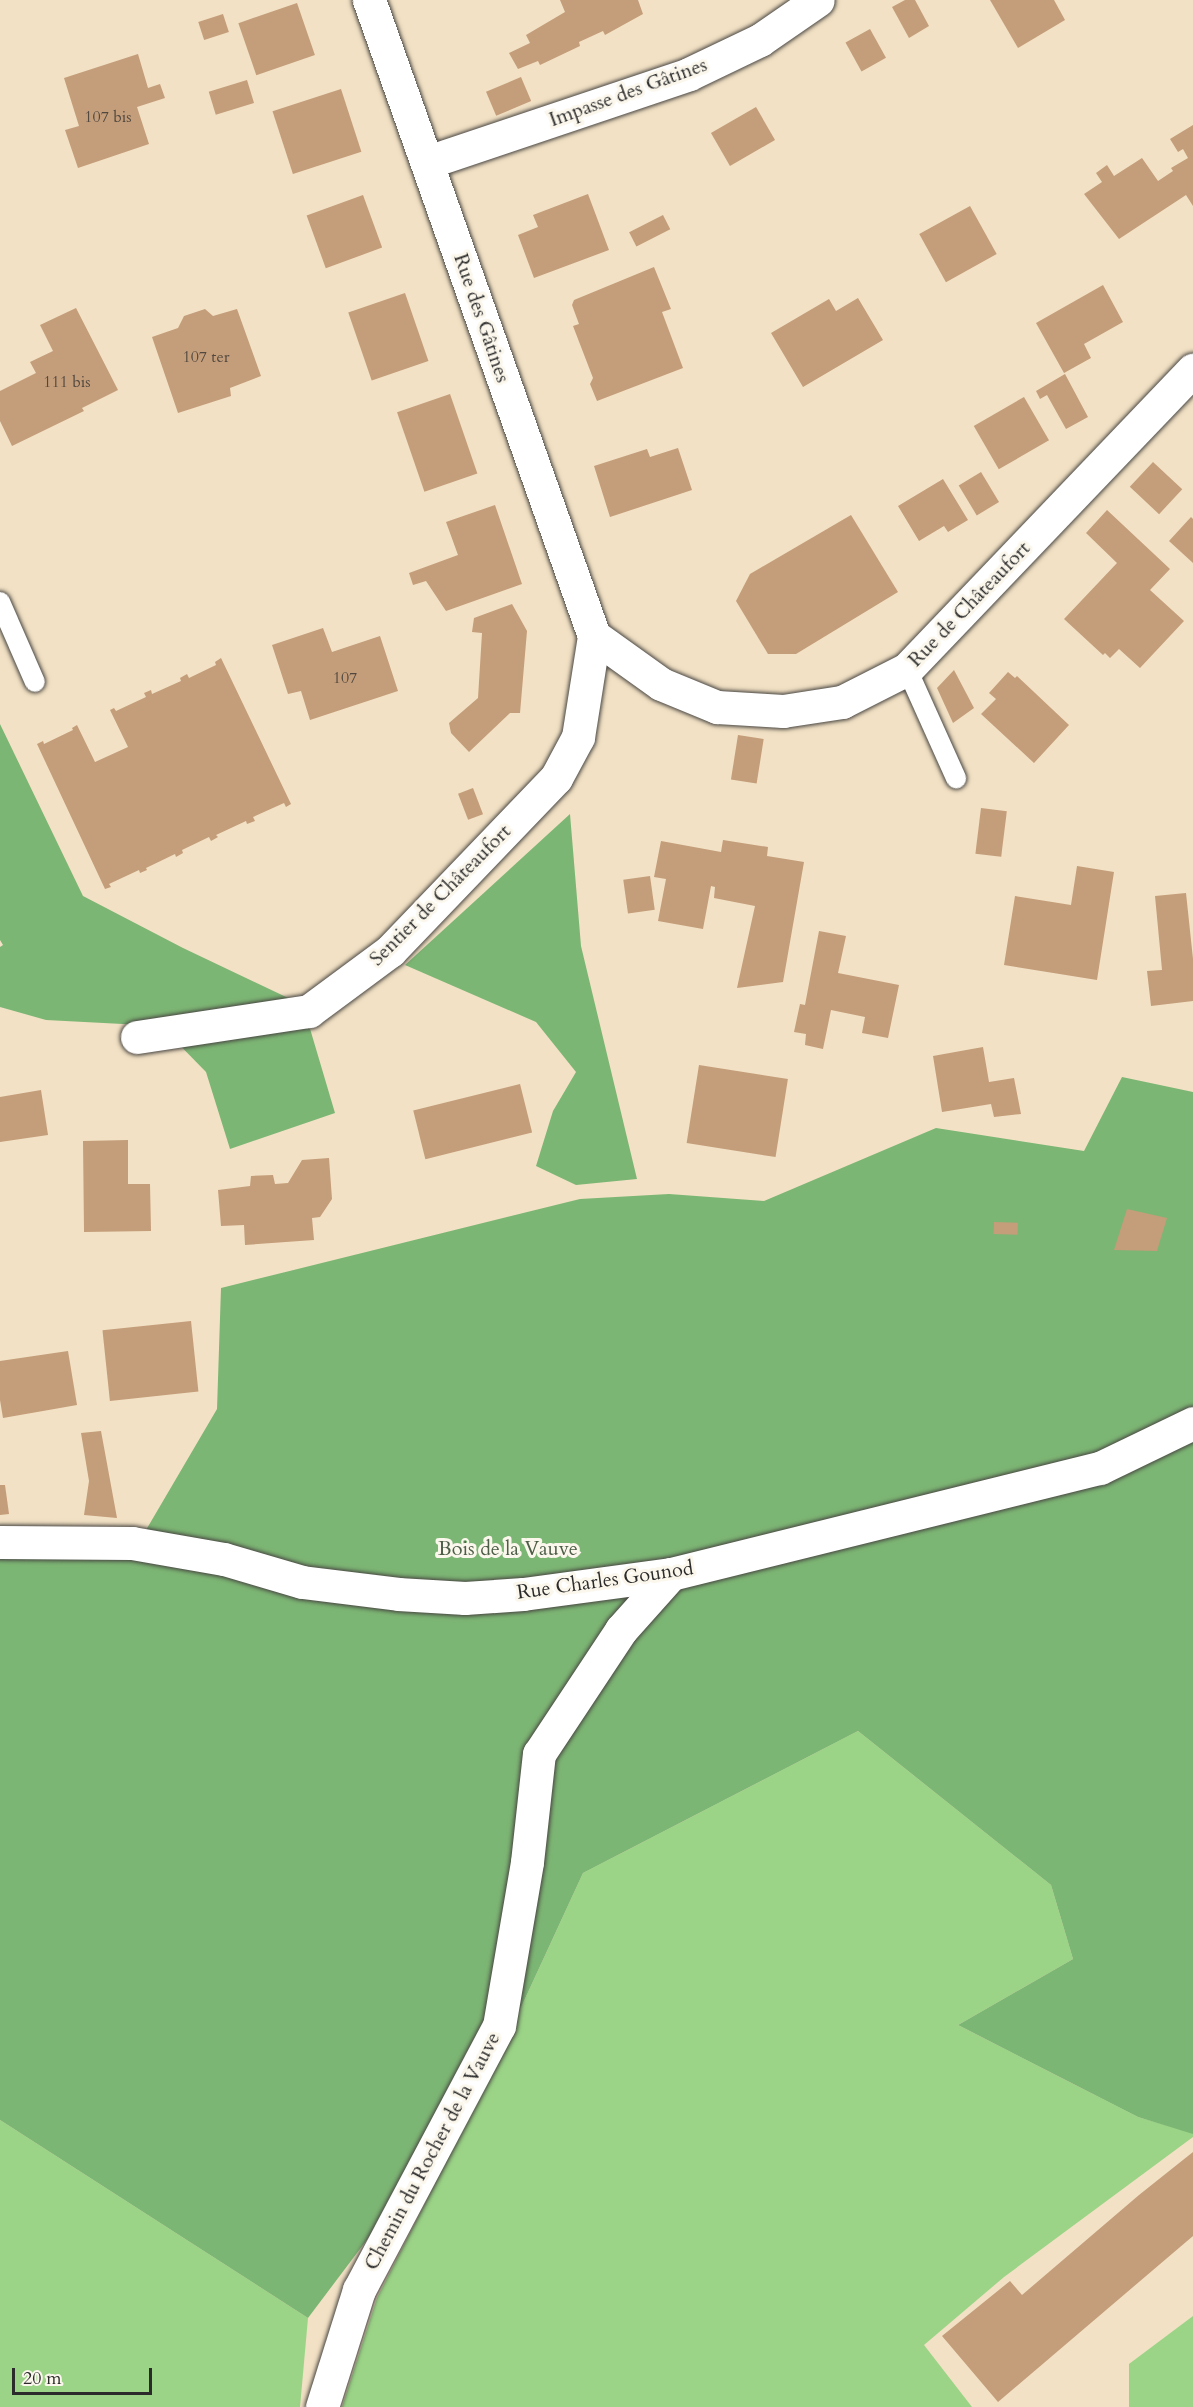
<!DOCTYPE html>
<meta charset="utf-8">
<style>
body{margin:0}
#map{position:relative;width:1193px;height:2407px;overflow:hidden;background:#f2e1c4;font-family:Cardo,serif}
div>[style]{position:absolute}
.green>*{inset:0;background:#9bd487}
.forest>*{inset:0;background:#7cb674}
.building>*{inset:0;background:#c49d7a;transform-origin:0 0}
.roads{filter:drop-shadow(0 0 2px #494642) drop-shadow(0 0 2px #494642)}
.service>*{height:20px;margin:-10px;padding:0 10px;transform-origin:10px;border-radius:10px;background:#fff}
.minor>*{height:33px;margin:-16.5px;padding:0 16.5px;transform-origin:16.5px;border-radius:16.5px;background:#fff}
span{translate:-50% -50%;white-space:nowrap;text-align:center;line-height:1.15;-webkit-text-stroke:6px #fbf7ec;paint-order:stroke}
.number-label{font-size:16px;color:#51483f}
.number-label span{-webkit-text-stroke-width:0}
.street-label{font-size:20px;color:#2b2b2b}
.park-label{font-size:20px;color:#4d5e47}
.scale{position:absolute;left:12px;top:2368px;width:140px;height:27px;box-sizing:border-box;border:3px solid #2b2b2b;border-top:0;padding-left:8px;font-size:18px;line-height:21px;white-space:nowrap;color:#2b2b2b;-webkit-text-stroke:4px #fbf7ec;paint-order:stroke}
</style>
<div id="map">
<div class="green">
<div style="clip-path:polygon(858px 1731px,1051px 1885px,1073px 1959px,958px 2025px,1138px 2117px,1193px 2133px,1193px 2137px,1004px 2277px,924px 2345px,972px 2407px,342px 2407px,377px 2298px,488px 2079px,583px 1873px)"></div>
<div style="clip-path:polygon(0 2120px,308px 2318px,300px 2407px,0 2407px)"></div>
<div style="clip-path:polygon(1193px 2316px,1193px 2407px,1129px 2407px,1129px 2364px)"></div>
</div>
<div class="forest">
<div style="clip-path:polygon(0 724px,83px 896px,183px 948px,303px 1005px,335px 1113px,230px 1149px,206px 1072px,161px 1026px,46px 1020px,0 1007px,0 947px,3px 945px,0 940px)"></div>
<div style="clip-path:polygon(570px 814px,581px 946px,637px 1179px,576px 1185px,536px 1166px,553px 1111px,576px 1072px,536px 1022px,405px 965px)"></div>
<div style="clip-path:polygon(1122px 1077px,1193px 1092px,1193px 2134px,1138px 2117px,958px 2025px,1073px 1959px,1051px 1885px,858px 1731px,583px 1873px,488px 2079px,308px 2318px,0 2120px,0 1558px,129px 1559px,217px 1409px,221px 1288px,580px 1199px,669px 1194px,764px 1201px,936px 1128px,1084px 1151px)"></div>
</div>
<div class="building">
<div style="clip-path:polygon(560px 0,638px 0,643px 14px,605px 35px,603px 31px,579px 42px,580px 46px,540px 65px,538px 61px,518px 69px,509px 53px,530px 43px,526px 35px,565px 12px)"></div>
<div style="clip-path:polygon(905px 0,915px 0,929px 26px,909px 38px,892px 7px)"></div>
<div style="clip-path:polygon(990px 0,1054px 0,1065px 20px,1018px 48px)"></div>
<div style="left:297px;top:3px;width:55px;height:62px;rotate:71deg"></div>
<div style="left:223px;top:14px;width:19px;height:26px;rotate:72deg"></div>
<div style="left:870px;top:29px;width:33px;height:28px;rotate:61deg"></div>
<div style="clip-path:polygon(138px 54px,148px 88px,160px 84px,165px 98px,137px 107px,149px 144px,78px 168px,65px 130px,79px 126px,64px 78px)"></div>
<div style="left:521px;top:77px;width:26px;height:38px;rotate:67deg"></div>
<div style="left:247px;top:80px;width:24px;height:40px;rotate:73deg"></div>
<div style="left:341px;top:89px;width:66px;height:72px;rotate:72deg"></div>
<div style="left:756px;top:107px;width:38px;height:52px;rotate:60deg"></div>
<div style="clip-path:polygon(1193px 125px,1193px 206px,1186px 195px,1119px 239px,1084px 194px,1102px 182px,1096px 173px,1107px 165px,1114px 176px,1142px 158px,1158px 181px,1173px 171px,1171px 168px,1188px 158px,1183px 149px,1178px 152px,1170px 139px)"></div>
<div style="clip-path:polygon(588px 194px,609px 250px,534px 278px,518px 235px,538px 227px,533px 215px)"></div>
<div style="left:363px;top:195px;width:56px;height:60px;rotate:70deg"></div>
<div style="left:970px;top:206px;width:55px;height:58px;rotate:61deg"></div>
<div style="left:663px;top:215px;width:16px;height:38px;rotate:63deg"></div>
<div style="clip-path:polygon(654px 267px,671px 309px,662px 312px,683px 368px,597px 401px,590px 384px,593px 378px,573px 326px,579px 324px,572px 305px,574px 300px)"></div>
<div style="clip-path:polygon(1103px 285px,1123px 322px,1084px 344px,1091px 358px,1064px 373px,1036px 323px)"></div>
<div style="left:405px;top:293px;width:72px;height:60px;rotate:71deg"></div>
<div style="clip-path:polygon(858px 298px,883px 340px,803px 387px,771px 333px,829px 299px,836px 311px)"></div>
<div style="clip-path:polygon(76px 308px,118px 390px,82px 408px,84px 411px,12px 446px,0 421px,0 391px,36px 373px,30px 362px,53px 351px,40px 325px)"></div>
<div style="clip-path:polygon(205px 309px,213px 316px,237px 309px,261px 376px,230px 388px,231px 396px,178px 413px,152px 337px,178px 328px,184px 316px)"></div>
<div style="clip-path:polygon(1065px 374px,1088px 417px,1066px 429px,1047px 395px,1040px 399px,1036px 391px)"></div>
<div style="left:450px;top:394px;width:84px;height:56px;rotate:71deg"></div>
<div style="left:1024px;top:397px;width:50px;height:58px;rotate:60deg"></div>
<div style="clip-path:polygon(678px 448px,692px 490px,610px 517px,594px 466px,647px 449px,650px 457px)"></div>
<div style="left:1153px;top:462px;width:40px;height:34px;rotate:43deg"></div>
<div style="left:981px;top:472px;width:35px;height:26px;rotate:59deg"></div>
<div style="clip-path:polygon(943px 479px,968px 520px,948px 532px,944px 526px,919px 541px,898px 506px)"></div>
<div style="clip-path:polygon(495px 505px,522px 584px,446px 611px,426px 581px,413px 585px,409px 573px,458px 555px,446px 522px)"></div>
<div style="clip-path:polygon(1107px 510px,1170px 569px,1150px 590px,1184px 621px,1140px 668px,1119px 649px,1110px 658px,1105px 653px,1103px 655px,1064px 619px,1117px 563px,1086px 533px)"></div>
<div style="clip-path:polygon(851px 515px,898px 592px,796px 654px,768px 654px,736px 601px,750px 574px)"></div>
<div style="clip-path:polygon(1191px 517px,1193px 519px,1193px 563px,1169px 541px)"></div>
<div style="clip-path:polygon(512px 604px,527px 631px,520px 713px,510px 713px,469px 752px,451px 733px,449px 723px,478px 698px,482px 633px,472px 632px,474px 618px)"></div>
<div style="clip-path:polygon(323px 628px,332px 652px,380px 636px,398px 691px,310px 720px,301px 691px,288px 694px,272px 645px)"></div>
<div style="clip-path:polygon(221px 658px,291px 804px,286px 807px,284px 803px,253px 817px,255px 821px,247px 824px,246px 821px,216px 835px,218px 837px,211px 841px,209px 837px,182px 850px,183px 853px,176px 857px,175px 854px,146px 868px,147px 870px,140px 873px,139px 870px,109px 884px,111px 887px,105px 889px,37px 744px,43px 741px,44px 744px,73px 730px,72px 728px,77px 725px,95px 762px,128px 747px,110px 710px,114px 708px,116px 711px,146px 697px,144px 693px,151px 690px,152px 694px,181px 681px,180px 678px,187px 674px,189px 678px,216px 665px,215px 662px)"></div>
<div style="clip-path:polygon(954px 670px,974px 708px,953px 723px,937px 688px)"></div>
<div style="clip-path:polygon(1008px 672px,1015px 678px,1017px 676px,1069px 725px,1034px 763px,981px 714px,996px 699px,989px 693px)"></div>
<div style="left:738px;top:735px;width:26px;height:45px;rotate:9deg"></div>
<div style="left:473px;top:788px;width:28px;height:16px;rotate:69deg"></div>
<div style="left:981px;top:808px;width:26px;height:46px;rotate:7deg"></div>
<div style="clip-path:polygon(723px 840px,768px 847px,767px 856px,804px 862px,783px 982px,737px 988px,755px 906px,714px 898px,715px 887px,711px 886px,703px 929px,658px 921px,666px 879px,654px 877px,661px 841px,721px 852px)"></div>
<div style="clip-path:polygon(1077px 866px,1114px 872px,1097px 980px,1004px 965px,1015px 896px,1071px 905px)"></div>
<div style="left:650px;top:876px;width:34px;height:27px;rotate:82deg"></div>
<div style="clip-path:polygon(1186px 893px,1193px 959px,1193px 1001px,1151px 1006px,1147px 971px,1162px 970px,1155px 896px)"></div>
<div style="clip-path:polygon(819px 931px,846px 936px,838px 973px,899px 985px,888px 1038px,862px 1033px,865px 1017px,831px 1010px,823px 1049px,805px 1045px,806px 1034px,794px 1032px,800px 1004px,805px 1005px)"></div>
<div style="clip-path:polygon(983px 1047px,989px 1082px,1014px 1078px,1021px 1114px,994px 1117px,991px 1104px,942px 1112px,933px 1056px)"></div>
<div style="left:699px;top:1065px;width:90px;height:79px;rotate:9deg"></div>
<div style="left:520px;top:1084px;width:50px;height:110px;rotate:76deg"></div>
<div style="clip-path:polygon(41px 1090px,48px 1135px,0 1142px,0 1097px)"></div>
<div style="clip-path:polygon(128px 1140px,128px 1184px,150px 1184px,151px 1231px,84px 1232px,83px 1141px)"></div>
<div style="clip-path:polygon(329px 1158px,332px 1199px,320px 1217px,312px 1218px,314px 1240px,245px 1245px,244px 1225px,221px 1226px,218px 1190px,250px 1186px,251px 1176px,273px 1175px,275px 1184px,288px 1183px,302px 1160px)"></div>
<div style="clip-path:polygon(1127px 1209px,1167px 1218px,1157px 1251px,1114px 1250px)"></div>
<div style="left:994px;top:1222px;width:24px;height:12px;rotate:2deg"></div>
<div style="left:191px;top:1321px;width:71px;height:89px;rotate:84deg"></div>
<div style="clip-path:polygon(68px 1351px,77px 1405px,3px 1418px,0 1400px,0 1361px)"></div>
<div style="clip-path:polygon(101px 1431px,117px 1518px,84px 1515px,89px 1481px,81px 1433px)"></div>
<div style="clip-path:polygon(0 1485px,5px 1485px,9px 1514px,0 1515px)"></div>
<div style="clip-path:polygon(1193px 2152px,1193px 2236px,998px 2402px,942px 2336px,1010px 2281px,1022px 2295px,1139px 2195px)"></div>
</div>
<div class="roads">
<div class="service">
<div style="left:0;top:602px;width:87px;rotate:66.4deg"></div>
<div style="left:907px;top:669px;width:120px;rotate:65.8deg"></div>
</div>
<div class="minor">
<div style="left:428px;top:162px;width:275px;rotate:-18.6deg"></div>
<div style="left:689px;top:74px;width:79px;rotate:-25.6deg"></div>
<div style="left:760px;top:40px;width:70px;rotate:-34.6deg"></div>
<div style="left:594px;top:636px;width:82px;rotate:35.6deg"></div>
<div style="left:661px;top:684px;width:61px;rotate:22.3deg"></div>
<div style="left:717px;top:707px;width:66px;rotate:3.5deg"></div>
<div style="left:783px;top:711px;width:60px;rotate:-8.7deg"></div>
<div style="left:842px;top:702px;width:73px;rotate:-26.9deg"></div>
<div style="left:907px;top:669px;width:414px;rotate:-46.3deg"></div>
<div style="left:137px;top:1037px;width:174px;rotate:-8.6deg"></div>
<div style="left:309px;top:1011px;width:101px;rotate:-36.5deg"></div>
<div style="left:390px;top:951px;width:240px;rotate:-46.2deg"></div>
<div style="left:556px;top:778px;width:47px;rotate:-61.8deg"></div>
<div style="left:578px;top:737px;width:102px;rotate:-81deg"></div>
<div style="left:594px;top:636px;width:675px;rotate:-109.48deg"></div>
<div style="left:0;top:1542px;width:132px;rotate:0.4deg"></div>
<div style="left:132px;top:1543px;width:93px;rotate:9.9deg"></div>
<div style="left:224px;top:1559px;width:81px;rotate:16.4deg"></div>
<div style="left:302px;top:1582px;width:97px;rotate:7.1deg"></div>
<div style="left:398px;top:1594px;width:67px;rotate:3.4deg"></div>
<div style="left:465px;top:1598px;width:58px;rotate:-3.9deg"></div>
<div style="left:523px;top:1594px;width:149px;rotate:-7.7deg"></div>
<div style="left:671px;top:1574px;width:442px;rotate:-13.9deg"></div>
<div style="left:1100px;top:1468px;width:103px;rotate:-25.8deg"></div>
<div style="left:322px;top:2407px;width:123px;rotate:-72.5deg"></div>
<div style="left:359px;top:2290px;width:299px;rotate:-62.1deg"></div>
<div style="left:499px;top:2026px;width:166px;rotate:-80.3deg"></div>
<div style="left:527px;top:1862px;width:109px;rotate:-83.7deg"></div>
<div style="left:539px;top:1754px;width:149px;rotate:-56.5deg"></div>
<div style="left:621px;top:1630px;width:75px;rotate:-48.2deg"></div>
</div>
</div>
<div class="number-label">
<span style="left:108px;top:117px">107 bis</span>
<span style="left:206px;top:357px">107 ter</span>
<span style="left:67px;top:382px">111 bis</span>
<span style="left:345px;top:678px">107</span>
</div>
<div class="street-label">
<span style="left:628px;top:92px;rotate:-20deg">Impasse des Gâtines</span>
<span style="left:482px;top:318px;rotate:71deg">Rue des Gâtines</span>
<span style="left:969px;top:604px;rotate:-46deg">Rue de Châteaufort</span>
<span style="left:440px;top:895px;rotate:-45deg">Sentier de Châteaufort</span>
<span style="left:605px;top:1580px;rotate:-8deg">Rue Charles Gounod</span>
<span style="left:432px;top:2151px;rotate:-62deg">Chemin du Rocher de la Vauve</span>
</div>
<div class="park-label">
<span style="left:508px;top:1548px">Bois de la Vauve</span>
</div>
<div class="scale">20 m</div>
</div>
